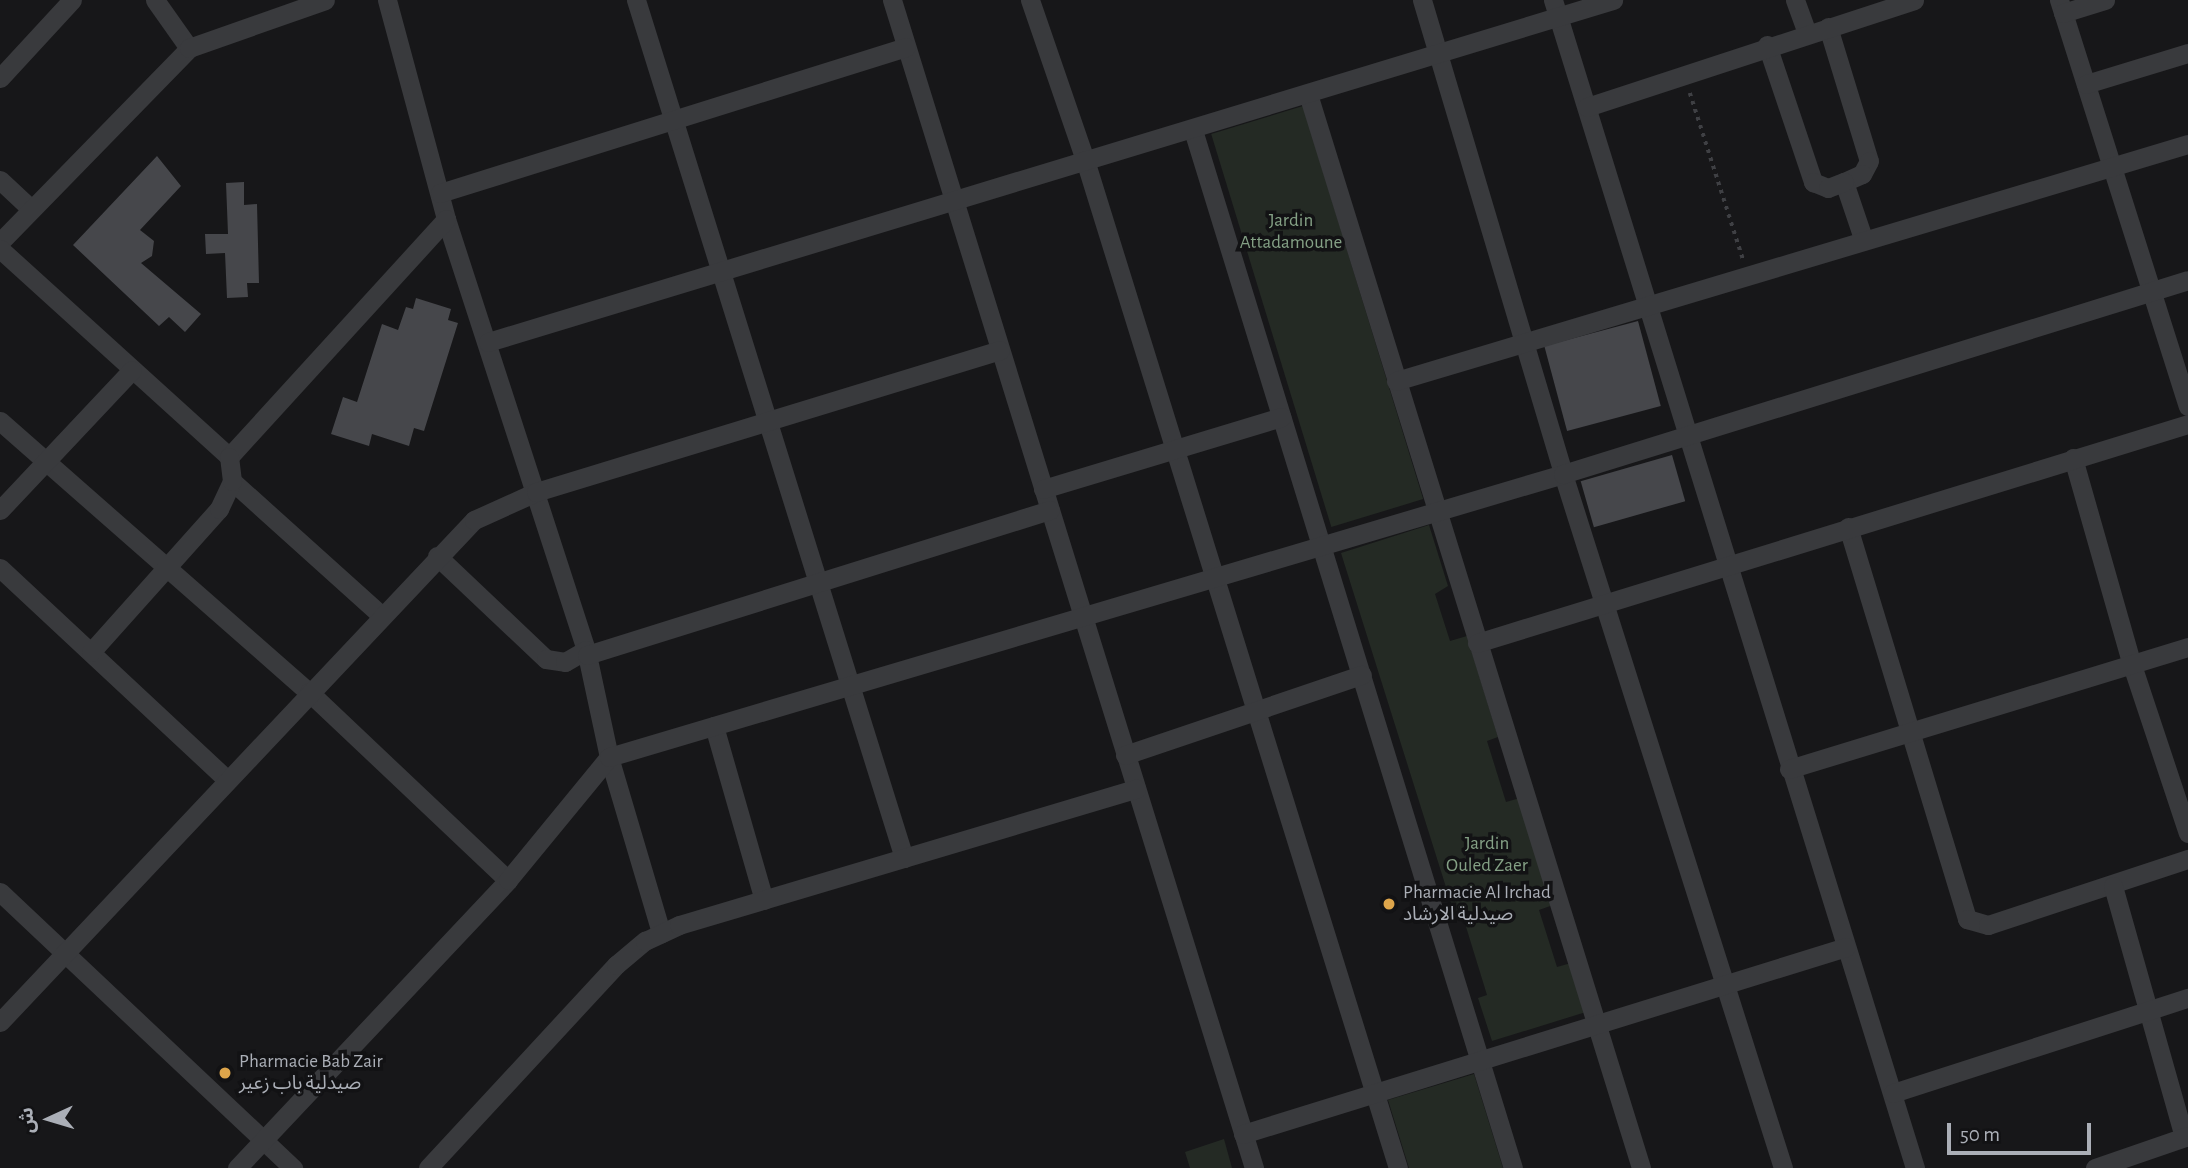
<!DOCTYPE html>
<meta charset="utf-8">
<style>
body{margin:0}
#map{position:relative;width:2188px;height:1168px;overflow:hidden;background:#171719;font-family:"Alegreya Sans","Noto Sans Arabic",sans-serif}
div>[style]{position:absolute}
.green>*{inset:0;background:#242a24;transform-origin:0 0}
.building>*{inset:0;background:#46474b;transform-origin:0 0}
.path>*{height:3.5px;margin-top:-1.75px;transform-origin:0;background:repeating-linear-gradient(90deg,#3f4044 0 3.5px,transparent 0 8.5px)}
.minor>*{height:19px;margin:-9.5px;padding:0 9.5px;transform-origin:9.5px;border-radius:9.5px;background:#393a3d}
.dots>*{width:19px;height:19px;translate:-50% -50%;box-sizing:border-box;border:4px solid #121214;border-radius:50%}
span{translate:-50% -50%;white-space:nowrap;text-align:center;line-height:1.15;-webkit-text-stroke:7px #121214;paint-order:stroke}
.park-label{font-size:19px;color:#84a085}
.poi-label{font-size:19px;color:#abafb7}
.left{translate:0 -50%;text-align:left}
.north{position:absolute;left:14px;top:1084px;width:70px;height:70px;-webkit-text-stroke:5px #121214;paint-order:stroke;rotate:266deg;font-size:19px;font-weight:700;line-height:28px;text-align:center;color:#abafb7}
.north::after{content:'';display:block;margin:auto;width:24px;height:32px;background:#abafb7;clip-path:polygon(50% 0,100% 100%,50% 72%,0 100%)}
.scale{position:absolute;left:1947px;top:1123px;width:144px;height:32px;box-sizing:border-box;border:4px solid #abafb7;border-top:0;padding-left:9px;font-size:21px;line-height:24px;white-space:nowrap;color:#abafb7;-webkit-text-stroke:5px #121214;paint-order:stroke}
</style>
<div id="map">
<div class="green">
<div style="left:1303px;top:106px;width:411px;height:96px;rotate:73deg"></div>
<div style="clip-path:polygon(1429px 525px,1448px 586px,1435px 594px,1450px 641px,1467px 636px,1498px 737px,1487px 741px,1506px 802px,1520px 798px,1553px 905px,1539px 910px,1557px 967px,1571px 963px,1586px 1012px,1492px 1041px,1478px 998px,1487px 995px,1463px 917px,1456px 919px,1341px 553px)"></div>
<div style="clip-path:polygon(1474px 1074px,1503px 1168px,1409px 1168px,1388px 1100px)"></div>
<div style="clip-path:polygon(1224px 1139px,1232px 1168px,1190px 1168px,1185px 1152px)"></div>
</div>
<div class="building">
<div style="clip-path:polygon(157px 156px,181px 186px,140px 230px,154px 241px,152px 256px,141px 263px,201px 314px,185px 332px,169px 317px,159px 326px,73px 245px)"></div>
<div style="clip-path:polygon(244px 182px,244px 205px,257px 204px,259px 283px,247px 283px,248px 297px,227px 298px,225px 253px,206px 254px,205px 234px,228px 234px,226px 183px)"></div>
<div style="clip-path:polygon(416px 298px,451px 309px,448px 320px,458px 323px,424px 431px,414px 428px,409px 446px,372px 434px,369px 446px,331px 434px,343px 397px,357px 402px,382px 324px,398px 330px,406px 307px,413px 309px)"></div>
<div style="left:1638px;top:321px;width:88px;height:97px;rotate:75deg"></div>
<div style="left:1672px;top:455px;width:48px;height:95px;rotate:74deg"></div>
</div>
<div class="path">
<div style="left:1690px;top:93px;width:174px;rotate:72.3deg"></div>
</div>
<div class="minor">
<div style="left:155px;top:0;width:59px;rotate:54.7deg"></div>
<div style="left:387px;top:0;width:227px;rotate:74.9deg"></div>
<div style="left:446px;top:219px;width:453px;rotate:72deg"></div>
<div style="left:586px;top:650px;width:109px;rotate:77.9deg"></div>
<div style="left:609px;top:757px;width:184px;rotate:73.5deg"></div>
<div style="left:636px;top:0;width:899px;rotate:72.65deg"></div>
<div style="left:892px;top:0;width:1223px;rotate:72.78deg"></div>
<div style="left:1030px;top:0;width:169px;rotate:71deg"></div>
<div style="left:1085px;top:160px;width:1055px;rotate:72.75deg"></div>
<div style="left:1422px;top:0;width:495px;rotate:73.4deg"></div>
<div style="left:1563px;top:474px;width:728px;rotate:72.41deg"></div>
<div style="left:1553px;top:0;width:1223px;rotate:72.78deg"></div>
<div style="left:1795px;top:0;width:35px;rotate:70deg"></div>
<div style="left:2059px;top:0;width:426px;rotate:72.4deg"></div>
<div style="left:2063px;top:13px;width:44px;rotate:-17.2deg"></div>
<div style="left:1828px;top:27px;width:140px;rotate:73deg"></div>
<div style="left:1869px;top:161px;width:15px;rotate:118deg"></div>
<div style="left:1862px;top:174px;width:20px;rotate:156deg"></div>
<div style="left:1844px;top:182px;width:59px;rotate:71.3deg"></div>
<div style="left:1767px;top:45px;width:145px;rotate:71.4deg"></div>
<div style="left:1813px;top:182px;width:16px;rotate:22deg"></div>
<div style="left:1828px;top:188px;width:17px;rotate:-21deg"></div>
<div style="left:0;top:78px;width:106px;rotate:-47.3deg"></div>
<div style="left:2086px;top:84px;width:107px;rotate:-16.9deg"></div>
<div style="left:1308px;top:94px;width:1124px;rotate:72.77deg"></div>
<div style="left:1587px;top:107px;width:344px;rotate:-18.1deg"></div>
<div style="left:1193px;top:130px;width:1086px;rotate:72.87deg"></div>
<div style="left:0;top:180px;width:41px;rotate:43deg"></div>
<div style="left:440px;top:193px;width:488px;rotate:-17.4deg"></div>
<div style="left:0;top:242px;width:271px;rotate:-45.7deg"></div>
<div style="left:189px;top:48px;width:144px;rotate:-19.4deg"></div>
<div style="left:0;top:249px;width:309px;rotate:42.2deg"></div>
<div style="left:229px;top:457px;width:322px;rotate:-47.6deg"></div>
<div style="left:488px;top:342px;width:1176px;rotate:-16.91deg"></div>
<div style="left:1396px;top:381px;width:827px;rotate:-16.66deg"></div>
<div style="left:0;top:421px;width:411px;rotate:41.3deg"></div>
<div style="left:309px;top:692px;width:274px;rotate:43.4deg"></div>
<div style="left:2073px;top:458px;width:215px;rotate:74.1deg"></div>
<div style="left:2132px;top:665px;width:177px;rotate:71.6deg"></div>
<div style="left:232px;top:481px;width:202px;rotate:42deg"></div>
<div style="left:1043px;top:489px;width:249px;rotate:-16.8deg"></div>
<div style="left:0;top:510px;width:192px;rotate:-46.7deg"></div>
<div style="left:1848px;top:527px;width:410px;rotate:73.1deg"></div>
<div style="left:1967px;top:919px;width:22px;rotate:16deg"></div>
<div style="left:1988px;top:925px;width:211px;rotate:-18.3deg"></div>
<div style="left:437px;top:556px;width:150px;rotate:43.4deg"></div>
<div style="left:546px;top:659px;width:19px;rotate:9deg"></div>
<div style="left:565px;top:662px;width:24px;rotate:-30deg"></div>
<div style="left:0;top:568px;width:309px;rotate:43deg"></div>
<div style="left:1477px;top:643px;width:744px;rotate:-17.12deg"></div>
<div style="left:91px;top:652px;width:192px;rotate:-48.2deg"></div>
<div style="left:219px;top:509px;width:31px;rotate:-65deg"></div>
<div style="left:232px;top:481px;width:24px;rotate:-97deg"></div>
<div style="left:587px;top:655px;width:485px;rotate:-17.4deg"></div>
<div style="left:714px;top:726px;width:181px;rotate:74deg"></div>
<div style="left:1125px;top:755px;width:250px;rotate:-18.7deg"></div>
<div style="left:1789px;top:769px;width:417px;rotate:-17deg"></div>
<div style="left:2113px;top:886px;width:261px;rotate:74.2deg"></div>
<div style="left:0;top:892px;width:403px;rotate:43.3deg"></div>
<div style="left:0;top:1022px;width:690px;rotate:-46.64deg"></div>
<div style="left:474px;top:520px;width:68px;rotate:-24.3deg"></div>
<div style="left:536px;top:492px;width:485px;rotate:-17deg"></div>
<div style="left:1893px;top:1093px;width:310px;rotate:-17.9deg"></div>
<div style="left:1243px;top:1134px;width:631px;rotate:-17.23deg"></div>
<div style="left:237px;top:1168px;width:395px;rotate:-46.7deg"></div>
<div style="left:508px;top:880px;width:159px;rotate:-50.6deg"></div>
<div style="left:609px;top:757px;width:995px;rotate:-16.52deg"></div>
<div style="left:1563px;top:474px;width:654px;rotate:-17.24deg"></div>
<div style="left:428px;top:1168px;width:277px;rotate:-47.2deg"></div>
<div style="left:616px;top:965px;width:38px;rotate:-40deg"></div>
<div style="left:645px;top:941px;width:38px;rotate:-25deg"></div>
<div style="left:679px;top:925px;width:477px;rotate:-16.6deg"></div>
<div style="left:2095px;top:1168px;width:98px;rotate:-19deg"></div>
</div>
<div class="dots">
<div style="left:1389px;top:904px;background:#dda54b"></div>
<div style="left:225px;top:1073px;background:#dda54b"></div>
</div>
<div class="park-label">
<span style="left:1291px;top:232px">Jardin<br>Attadamoune</span>
<span style="left:1487px;top:855px">Jardin<br>Ouled Zaer</span>
</div>
<div class="poi-label">
<span class="left" style="left:1403px;top:904px">Pharmacie Al Irchad<br>صيدلية الارشاد</span>
<span class="left" style="left:239px;top:1073px">Pharmacie Bab Zair<br>صيدلية باب زعير</span>
</div>
<div class="north">ش</div>
<div class="scale">50 m</div>
</div>
